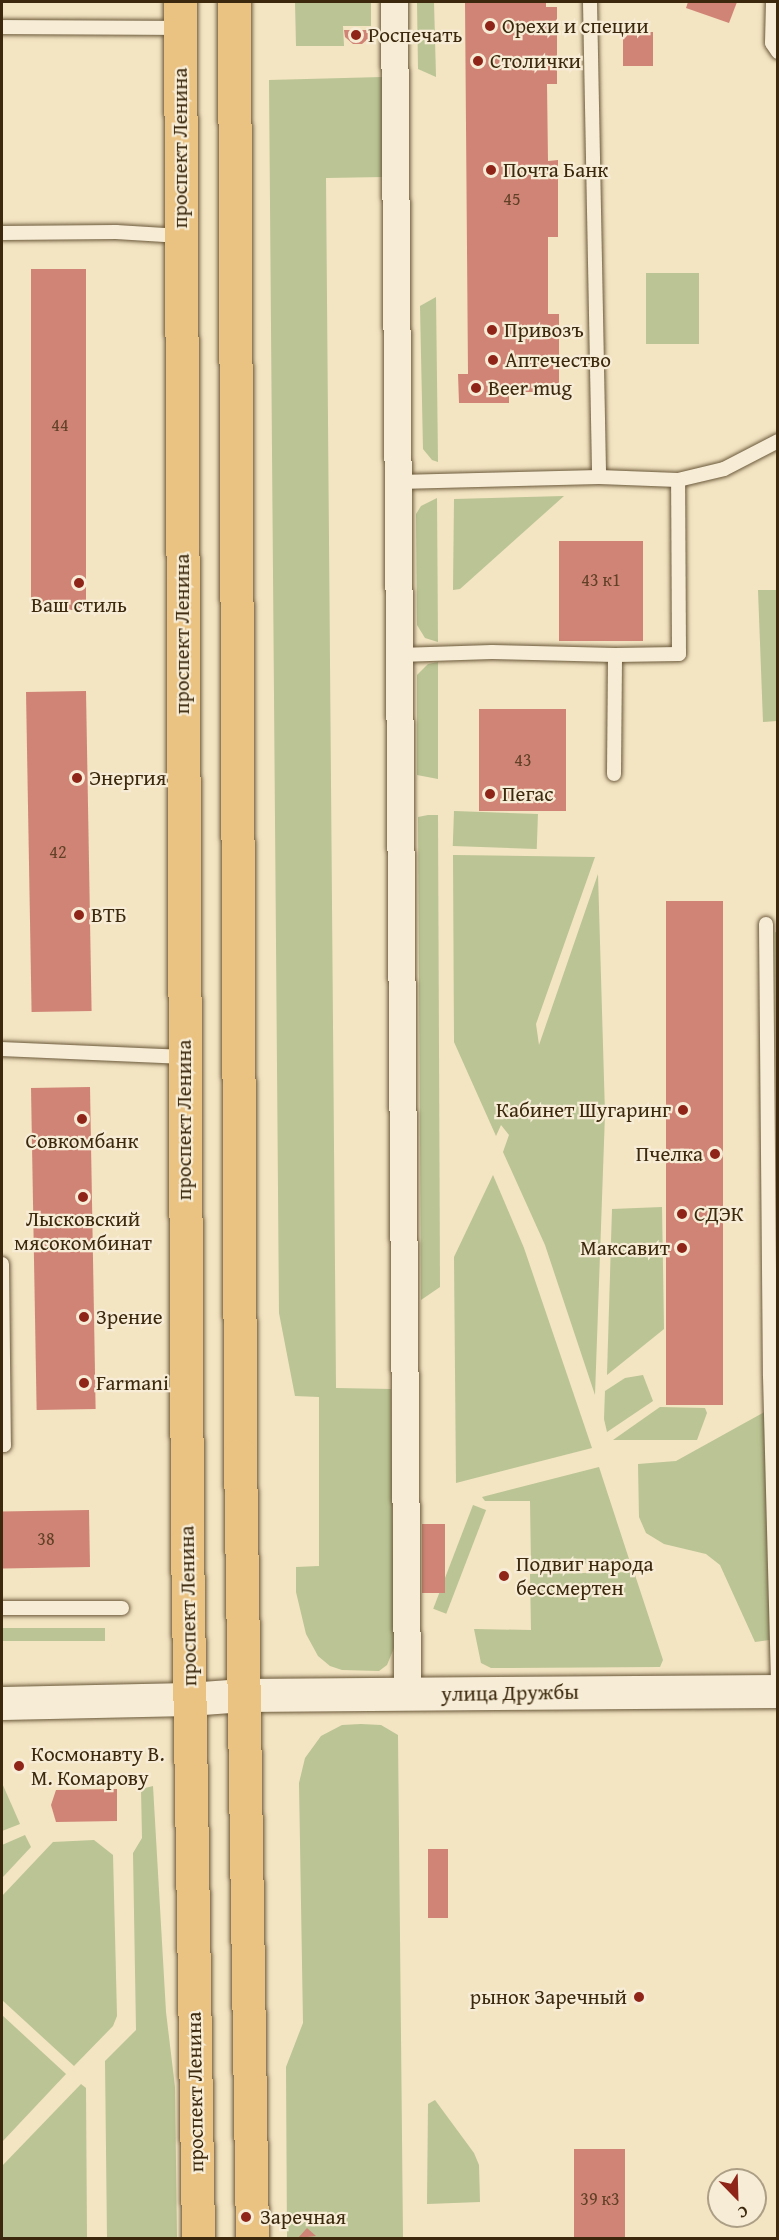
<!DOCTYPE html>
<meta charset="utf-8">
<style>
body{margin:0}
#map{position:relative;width:779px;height:2240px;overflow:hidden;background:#f3e4c2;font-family:"Gentium Book Plus",serif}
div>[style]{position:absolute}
.green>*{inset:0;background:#bac494;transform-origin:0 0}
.building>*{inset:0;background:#d08475;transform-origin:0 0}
.roads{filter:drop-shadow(0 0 2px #6a583a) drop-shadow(0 0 2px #6a583a)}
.lane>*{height:14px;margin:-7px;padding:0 7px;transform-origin:7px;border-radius:7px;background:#f7edd7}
.street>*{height:27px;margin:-13.5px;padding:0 13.5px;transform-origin:13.5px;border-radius:13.5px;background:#f7edd7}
.secondary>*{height:33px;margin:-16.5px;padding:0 16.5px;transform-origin:16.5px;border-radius:16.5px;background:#f7edd7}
.primary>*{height:33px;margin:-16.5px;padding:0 16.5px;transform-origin:16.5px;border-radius:16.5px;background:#eac281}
.dots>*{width:16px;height:16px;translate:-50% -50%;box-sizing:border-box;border:3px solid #f7edd7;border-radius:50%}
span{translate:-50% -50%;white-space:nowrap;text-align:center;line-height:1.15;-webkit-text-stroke:4.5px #f7edd7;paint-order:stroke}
.number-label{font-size:18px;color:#614027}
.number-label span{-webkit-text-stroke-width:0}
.poi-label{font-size:21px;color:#3c290d}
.left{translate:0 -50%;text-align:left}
.right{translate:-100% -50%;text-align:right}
.street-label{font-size:21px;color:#3c290d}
.frame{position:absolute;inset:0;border:3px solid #3c290d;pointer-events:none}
.north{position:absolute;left:707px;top:2168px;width:60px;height:60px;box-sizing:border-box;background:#f7edd7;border:2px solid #ac9f86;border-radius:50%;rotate:157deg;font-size:16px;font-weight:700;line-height:24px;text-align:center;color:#3c290d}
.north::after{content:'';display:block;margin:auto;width:21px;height:27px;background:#8f2418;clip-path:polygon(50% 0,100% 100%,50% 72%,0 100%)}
</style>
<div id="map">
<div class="green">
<div style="clip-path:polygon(295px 2px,371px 2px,371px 26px,343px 26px,344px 46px,296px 46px)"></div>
<div style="clip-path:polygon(417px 2px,434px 2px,436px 77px,418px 69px)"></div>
<div style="clip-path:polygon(382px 77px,383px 177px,326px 178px,336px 1388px,391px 1389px,394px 1648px,387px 1665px,379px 1671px,342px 1670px,330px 1666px,318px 1656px,306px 1634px,296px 1592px,296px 1567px,319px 1566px,319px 1397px,295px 1396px,279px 1313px,269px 80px)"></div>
<div style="left:646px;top:273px;width:53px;height:71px"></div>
<div style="clip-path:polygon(436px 297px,438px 462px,432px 460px,423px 449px,420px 306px)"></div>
<div style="clip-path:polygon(564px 496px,460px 589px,453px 590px,454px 499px)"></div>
<div style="clip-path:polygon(437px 498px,438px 642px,425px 638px,417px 625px,416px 514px,421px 506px)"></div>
<div style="clip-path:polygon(758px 590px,778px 590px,777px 721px,763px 722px)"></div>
<div style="clip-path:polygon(438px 662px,438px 779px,417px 775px,417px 675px,428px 664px)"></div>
<div style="left:454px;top:811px;width:84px;height:35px;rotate:2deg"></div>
<div style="clip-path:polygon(428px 815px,438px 815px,440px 1287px,421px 1300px,418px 817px)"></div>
<div style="clip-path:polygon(453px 855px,595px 857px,536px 1024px,539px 1045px,598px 874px,605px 1114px,595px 1395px,545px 1245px,503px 1152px,509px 1135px,501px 1125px,496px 1136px,454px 1042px)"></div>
<div style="clip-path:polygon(775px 932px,778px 933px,777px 1251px)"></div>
<div style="clip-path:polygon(493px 1175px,524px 1248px,592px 1448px,456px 1483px,454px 1257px)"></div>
<div style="clip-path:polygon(662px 1207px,664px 1329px,607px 1375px,612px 1209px)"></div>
<div style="clip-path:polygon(643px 1375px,653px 1401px,607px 1432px,604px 1419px,605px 1391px,625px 1378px)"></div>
<div style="clip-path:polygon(777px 1405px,777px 1639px,755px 1642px,720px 1565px,706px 1554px,664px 1544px,646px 1533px,639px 1517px,638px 1464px,676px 1461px)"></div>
<div style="clip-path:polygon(660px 1407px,705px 1408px,707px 1413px,697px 1440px,613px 1440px)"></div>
<div style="clip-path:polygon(599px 1467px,630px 1562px,531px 1565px,530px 1501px,485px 1501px,482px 1497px)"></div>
<div style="left:473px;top:1505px;width:14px;height:111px;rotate:21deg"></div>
<div style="clip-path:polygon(634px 1572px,663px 1660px,660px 1667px,491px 1668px,481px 1663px,474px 1629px,531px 1630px,530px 1574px)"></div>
<div style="left:105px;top:1628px;width:13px;height:103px;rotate:90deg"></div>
<div style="clip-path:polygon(361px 1724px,381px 1725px,398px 1735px,403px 2238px,287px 2238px,286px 2067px,303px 2023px,299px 1783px,305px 1758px,321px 1736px,342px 1725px)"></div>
<div style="clip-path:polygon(2px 1783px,20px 1824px,2px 1831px)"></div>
<div style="clip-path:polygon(153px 1786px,166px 2012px,175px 2087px,177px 2238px,107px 2238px,105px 2061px,136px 2030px,133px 1853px,142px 1838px,141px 1789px)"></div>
<div style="clip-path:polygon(25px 1835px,31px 1847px,2px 1878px,2px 1845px)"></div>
<div style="clip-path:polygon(94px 1840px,113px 1855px,117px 2016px,113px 2026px,74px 2066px,2px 2000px,2px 1896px,53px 1842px)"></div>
<div style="clip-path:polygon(2px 2015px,66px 2074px,2px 2142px)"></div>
<div style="clip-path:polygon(81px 2084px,86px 2088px,87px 2238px,2px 2238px,2px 2166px)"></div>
<div style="clip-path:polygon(435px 2100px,474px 2153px,479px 2165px,480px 2202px,427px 2204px,428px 2104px)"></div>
</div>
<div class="building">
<div style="clip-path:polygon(465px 2px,546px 2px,546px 7px,557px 7px,557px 84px,547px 84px,548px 161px,558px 160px,558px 237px,548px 237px,548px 314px,559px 314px,559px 392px,509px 392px,509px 403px,459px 403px,458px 374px,468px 374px)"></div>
<div style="clip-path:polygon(688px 2px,737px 2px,729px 23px,686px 8px)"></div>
<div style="clip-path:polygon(344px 30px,372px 30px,369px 38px,362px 44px,353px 44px,345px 37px)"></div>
<div style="left:623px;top:32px;width:30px;height:34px"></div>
<div style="left:31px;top:269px;width:55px;height:341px"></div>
<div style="left:559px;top:541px;width:84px;height:100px"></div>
<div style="left:86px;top:691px;width:320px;height:60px;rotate:89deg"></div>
<div style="left:479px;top:709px;width:87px;height:102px"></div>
<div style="left:666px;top:901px;width:57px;height:504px"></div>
<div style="left:90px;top:1087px;width:322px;height:59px;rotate:89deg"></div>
<div style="left:89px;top:1510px;width:57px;height:87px;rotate:89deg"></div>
<div style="left:445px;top:1524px;width:69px;height:23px;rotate:90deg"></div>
<div style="clip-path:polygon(117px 1789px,117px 1821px,56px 1822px,51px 1805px,56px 1790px)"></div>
<div style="left:428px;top:1849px;width:20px;height:69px"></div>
<div style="left:574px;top:2149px;width:51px;height:89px"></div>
<div style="clip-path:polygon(307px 2228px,316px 2236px,298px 2238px)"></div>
</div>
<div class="roads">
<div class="lane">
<div style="left:590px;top:2px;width:475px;rotate:88.9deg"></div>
<div style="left:773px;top:2px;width:41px;rotate:91.4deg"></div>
<div style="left:772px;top:43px;width:11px;rotate:56deg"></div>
<div style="left:2px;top:27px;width:179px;rotate:0.3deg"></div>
<div style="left:2px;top:233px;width:114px;rotate:-0.5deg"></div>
<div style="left:116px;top:232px;width:65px;rotate:3.5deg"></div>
<div style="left:398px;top:482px;width:201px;rotate:-1.4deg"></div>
<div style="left:599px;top:477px;width:79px;rotate:2.2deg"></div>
<div style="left:678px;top:480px;width:47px;rotate:-13.4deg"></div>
<div style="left:724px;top:469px;width:61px;rotate:-27.4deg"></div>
<div style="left:399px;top:655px;width:93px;rotate:-1.8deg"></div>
<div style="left:492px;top:652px;width:123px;rotate:1.4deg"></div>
<div style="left:615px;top:655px;width:64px;rotate:-0.9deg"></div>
<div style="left:679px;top:654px;width:174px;rotate:-90.3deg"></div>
<div style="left:614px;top:774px;width:119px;rotate:-89.5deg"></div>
<div style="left:766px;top:924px;width:452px;rotate:89.5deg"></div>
<div style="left:770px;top:1376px;width:299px;rotate:88.5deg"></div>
<div style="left:2px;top:1049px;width:182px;rotate:2.5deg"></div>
<div style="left:2px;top:1264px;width:181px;rotate:89.4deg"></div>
<div style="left:4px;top:1445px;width:2px;rotate:180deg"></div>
<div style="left:2px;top:1608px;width:120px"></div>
</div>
<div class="street">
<div style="left:394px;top:2px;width:1692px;rotate:89.56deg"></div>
</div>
<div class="secondary">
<div style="left:2px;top:1703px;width:187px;rotate:-1.2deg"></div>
<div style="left:189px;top:1699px;width:54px;rotate:-4.2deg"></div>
<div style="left:243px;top:1695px;width:535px;rotate:-0.43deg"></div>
</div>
<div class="primary">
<div style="left:180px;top:2px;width:1540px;rotate:89.74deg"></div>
<div style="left:187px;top:1542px;width:696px;rotate:89.09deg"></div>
<div style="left:234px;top:2px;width:1453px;rotate:89.76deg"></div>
<div style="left:240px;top:1455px;width:783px;rotate:89.12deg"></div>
</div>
</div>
<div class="dots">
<div style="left:490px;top:26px;background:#8f2418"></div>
<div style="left:356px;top:35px;background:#8f2418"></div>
<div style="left:478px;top:61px;background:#8f2418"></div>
<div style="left:491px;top:170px;background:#8f2418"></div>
<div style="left:492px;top:330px;background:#8f2418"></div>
<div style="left:493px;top:360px;background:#8f2418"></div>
<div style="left:476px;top:388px;background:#8f2418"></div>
<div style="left:79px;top:583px;background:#8f2418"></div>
<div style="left:77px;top:778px;background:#8f2418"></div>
<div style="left:490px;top:794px;background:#8f2418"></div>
<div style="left:79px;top:915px;background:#8f2418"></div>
<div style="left:683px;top:1110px;background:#8f2418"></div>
<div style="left:82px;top:1119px;background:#8f2418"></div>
<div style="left:715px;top:1154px;background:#8f2418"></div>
<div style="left:83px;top:1197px;background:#8f2418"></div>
<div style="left:682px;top:1214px;background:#8f2418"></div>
<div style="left:682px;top:1248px;background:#8f2418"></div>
<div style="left:84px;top:1317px;background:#8f2418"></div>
<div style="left:84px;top:1383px;background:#8f2418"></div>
<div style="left:504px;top:1576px;background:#8f2418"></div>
<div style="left:19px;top:1766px;background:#8f2418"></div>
<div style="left:639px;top:1997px;background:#8f2418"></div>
<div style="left:246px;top:2217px;background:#8f2418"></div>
</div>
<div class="number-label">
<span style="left:512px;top:199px">45</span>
<span style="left:60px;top:425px">44</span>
<span style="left:601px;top:580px">43 к1</span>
<span style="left:523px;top:760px">43</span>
<span style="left:58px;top:852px">42</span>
<span style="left:46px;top:1539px">38</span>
<span style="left:600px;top:2199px">39 к3</span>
</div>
<div class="poi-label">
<span class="left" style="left:502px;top:26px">Орехи и специи</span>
<span class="left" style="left:368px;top:35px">Роспечать</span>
<span class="left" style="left:490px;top:61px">Столички</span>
<span class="left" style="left:503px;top:170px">Почта Банк</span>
<span class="left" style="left:504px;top:330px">Привозъ</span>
<span class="left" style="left:505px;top:360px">Аптечество</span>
<span class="left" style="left:488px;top:388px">Beer mug</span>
<span style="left:79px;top:605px">Ваш стиль</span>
<span class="left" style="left:89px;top:778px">Энергия</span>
<span class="left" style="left:502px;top:794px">Пегас</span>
<span class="left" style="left:91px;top:915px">ВТБ</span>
<span class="right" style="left:671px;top:1110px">Кабинет Шугаринг</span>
<span style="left:82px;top:1141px">Совкомбанк</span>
<span class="right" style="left:703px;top:1154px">Пчелка</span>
<span class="left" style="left:694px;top:1214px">СДЭК</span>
<span style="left:83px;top:1231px">Лысковский<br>мясокомбинат</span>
<span class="right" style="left:670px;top:1248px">Максавит</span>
<span class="left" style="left:96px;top:1317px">Зрение</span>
<span class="left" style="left:96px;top:1383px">Farmani</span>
<span class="left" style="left:516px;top:1576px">Подвиг народа<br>бессмертен</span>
<span class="left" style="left:31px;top:1766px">Космонавту В.<br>М. Комарову</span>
<span class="right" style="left:627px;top:1997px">рынок Заречный</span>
<span class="left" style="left:260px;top:2217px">Заречная</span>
</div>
<div class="street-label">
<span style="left:180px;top:148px;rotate:-90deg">проспект Ленина</span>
<span style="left:182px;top:634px;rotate:-90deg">проспект Ленина</span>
<span style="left:184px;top:1120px;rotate:-90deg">проспект Ленина</span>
<span style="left:188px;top:1606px;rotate:-91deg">проспект Ленина</span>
<span style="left:510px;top:1693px;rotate:-1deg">улица Дружбы</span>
<span style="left:195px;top:2092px;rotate:-91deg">проспект Ленина</span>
</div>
<div class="frame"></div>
<div class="north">С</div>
</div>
